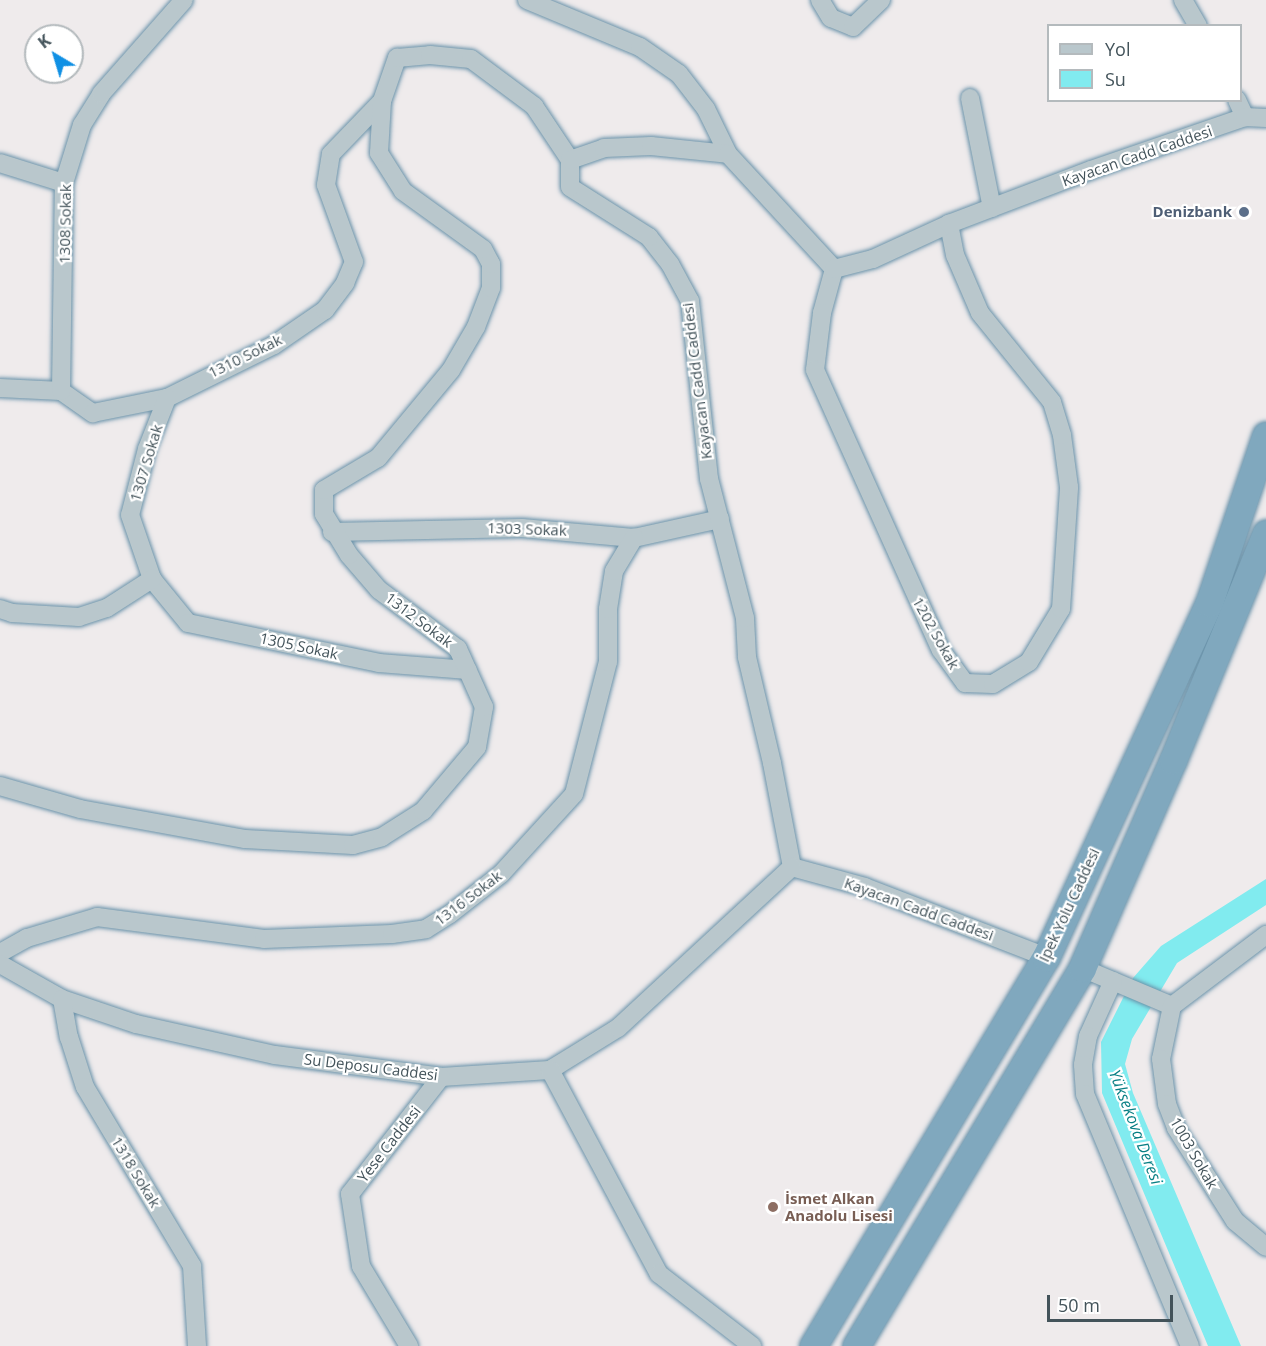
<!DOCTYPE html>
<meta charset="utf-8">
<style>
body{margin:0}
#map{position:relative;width:1266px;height:1346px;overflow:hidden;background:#efebec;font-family:"Open Sans",sans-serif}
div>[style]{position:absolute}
.water>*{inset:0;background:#81ebef}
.roads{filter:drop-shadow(0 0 2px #6b93aa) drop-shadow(0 0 2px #6b93aa)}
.minor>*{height:18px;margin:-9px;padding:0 9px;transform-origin:9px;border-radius:9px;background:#b9c7cc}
.highway>*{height:27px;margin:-13.5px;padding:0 13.5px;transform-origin:13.5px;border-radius:13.5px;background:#80a8be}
.dots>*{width:16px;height:16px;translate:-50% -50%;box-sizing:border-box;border:3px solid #fff;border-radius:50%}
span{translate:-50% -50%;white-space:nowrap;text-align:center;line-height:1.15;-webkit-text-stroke:4.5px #fff;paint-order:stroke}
.street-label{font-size:15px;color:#43535a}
.service-label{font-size:15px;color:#4e5e75;font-weight:700}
.right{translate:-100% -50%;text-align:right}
.education-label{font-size:15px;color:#785e54;font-weight:700}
.left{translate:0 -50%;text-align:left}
.water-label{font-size:16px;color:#087f84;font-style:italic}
.legend{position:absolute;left:1047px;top:24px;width:195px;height:78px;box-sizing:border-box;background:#fff;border:2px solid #b4babd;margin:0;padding:8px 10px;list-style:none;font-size:18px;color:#43535a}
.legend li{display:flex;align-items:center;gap:12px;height:30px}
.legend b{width:30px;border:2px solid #b4babd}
.north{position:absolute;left:24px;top:24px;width:60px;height:60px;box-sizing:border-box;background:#fff;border:2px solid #b4babd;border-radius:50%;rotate:322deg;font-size:16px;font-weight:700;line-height:24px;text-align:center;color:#43535a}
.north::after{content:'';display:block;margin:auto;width:21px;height:27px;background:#1090e4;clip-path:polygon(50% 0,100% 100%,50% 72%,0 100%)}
.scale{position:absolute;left:1047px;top:1295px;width:126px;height:27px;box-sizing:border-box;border:3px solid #43535a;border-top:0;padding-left:8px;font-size:18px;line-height:21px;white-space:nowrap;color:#43535a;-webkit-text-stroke:4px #fff;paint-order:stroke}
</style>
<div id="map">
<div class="water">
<div style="clip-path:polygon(1266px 879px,1266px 905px,1177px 963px,1132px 1039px,1125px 1064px,1133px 1093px,1241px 1346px,1208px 1346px,1102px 1093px,1101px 1042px,1133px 978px,1161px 946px)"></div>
</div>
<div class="roads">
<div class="minor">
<div style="left:527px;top:0;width:122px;rotate:22.6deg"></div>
<div style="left:640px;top:47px;width:47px;rotate:34.7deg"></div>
<div style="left:679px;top:74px;width:44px;rotate:52.4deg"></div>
<div style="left:706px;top:109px;width:50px;rotate:63.9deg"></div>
<div style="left:820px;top:0;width:21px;rotate:59deg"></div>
<div style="left:831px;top:18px;width:24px;rotate:22deg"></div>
<div style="left:853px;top:27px;width:39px;rotate:-44deg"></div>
<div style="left:1183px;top:0;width:30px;rotate:60deg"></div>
<div style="left:970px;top:98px;width:112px;rotate:78.7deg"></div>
<div style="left:1237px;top:100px;width:19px;rotate:65deg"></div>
<div style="left:0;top:163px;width:67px;rotate:17.4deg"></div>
<div style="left:834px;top:269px;width:46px;rotate:105.3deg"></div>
<div style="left:822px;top:313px;width:57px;rotate:97deg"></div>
<div style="left:815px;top:370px;width:307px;rotate:65.8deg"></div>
<div style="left:941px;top:650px;width:41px;rotate:54deg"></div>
<div style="left:965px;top:683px;width:28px;rotate:2deg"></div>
<div style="left:993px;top:684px;width:42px;rotate:-31.4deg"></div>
<div style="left:1029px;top:662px;width:62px;rotate:-58.9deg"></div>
<div style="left:1061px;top:609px;width:122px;rotate:-86.2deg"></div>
<div style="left:1069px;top:487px;width:52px;rotate:-97.7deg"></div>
<div style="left:1062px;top:435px;width:34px;rotate:-107deg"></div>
<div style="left:1052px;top:402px;width:114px;rotate:-129deg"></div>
<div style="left:980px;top:313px;width:63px;rotate:-113.3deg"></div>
<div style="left:955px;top:255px;width:32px;rotate:-101deg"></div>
<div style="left:0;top:388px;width:61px;rotate:2.8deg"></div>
<div style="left:61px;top:391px;width:39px;rotate:35deg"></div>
<div style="left:93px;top:413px;width:76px;rotate:-11.5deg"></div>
<div style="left:167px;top:398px;width:119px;rotate:-26.4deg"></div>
<div style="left:274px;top:345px;width:62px;rotate:-34.5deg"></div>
<div style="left:325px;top:310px;width:34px;rotate:-53deg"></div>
<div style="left:345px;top:283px;width:23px;rotate:-67deg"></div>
<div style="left:354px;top:262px;width:82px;rotate:-110deg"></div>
<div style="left:326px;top:185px;width:31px;rotate:-81deg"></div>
<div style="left:331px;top:154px;width:74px;rotate:-46.1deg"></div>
<div style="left:382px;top:101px;width:46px;rotate:-70.8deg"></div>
<div style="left:397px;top:58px;width:33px;rotate:-5deg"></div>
<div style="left:430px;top:55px;width:41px;rotate:5.6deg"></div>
<div style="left:471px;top:59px;width:79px;rotate:36.7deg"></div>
<div style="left:534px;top:106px;width:65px;rotate:56.3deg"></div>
<div style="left:61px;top:391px;width:208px;rotate:-89.2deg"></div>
<div style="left:64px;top:183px;width:61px;rotate:-72.8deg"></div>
<div style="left:82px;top:125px;width:36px;rotate:-58deg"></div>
<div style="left:101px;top:94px;width:125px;rotate:-48.6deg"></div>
<div style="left:167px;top:398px;width:55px;rotate:111.4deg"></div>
<div style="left:147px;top:449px;width:68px;rotate:104.4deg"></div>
<div style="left:130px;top:515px;width:68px;rotate:71deg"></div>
<div style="left:152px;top:579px;width:57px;rotate:50.7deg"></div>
<div style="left:188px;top:623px;width:195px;rotate:11.8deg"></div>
<div style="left:379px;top:663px;width:89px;rotate:4.5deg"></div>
<div style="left:332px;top:532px;width:190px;rotate:-1.2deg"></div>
<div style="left:522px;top:528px;width:112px;rotate:5.1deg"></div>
<div style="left:634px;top:538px;width:88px;rotate:-12.5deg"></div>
<div style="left:0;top:609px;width:13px;rotate:18deg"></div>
<div style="left:12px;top:613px;width:67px;rotate:3.4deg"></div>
<div style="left:79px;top:617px;width:29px;rotate:-18deg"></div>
<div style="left:107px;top:608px;width:54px;rotate:-32.8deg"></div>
<div style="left:0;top:786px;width:83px;rotate:16deg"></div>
<div style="left:80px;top:809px;width:168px;rotate:10.3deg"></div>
<div style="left:245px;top:839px;width:108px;rotate:3.2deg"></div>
<div style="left:353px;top:845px;width:30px;rotate:-15deg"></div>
<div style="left:382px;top:837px;width:49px;rotate:-32.4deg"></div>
<div style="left:423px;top:811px;width:84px;rotate:-49.8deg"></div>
<div style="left:477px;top:747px;width:41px;rotate:-80.1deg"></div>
<div style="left:484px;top:707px;width:64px;rotate:-114.1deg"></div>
<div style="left:458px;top:649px;width:99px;rotate:-143.2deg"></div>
<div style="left:379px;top:590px;width:46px;rotate:-130.6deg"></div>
<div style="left:349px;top:555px;width:48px;rotate:-121.4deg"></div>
<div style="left:324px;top:514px;width:24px;rotate:-90deg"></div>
<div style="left:324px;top:490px;width:63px;rotate:-30.7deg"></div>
<div style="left:378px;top:458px;width:114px;rotate:-50.3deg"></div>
<div style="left:451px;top:370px;width:50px;rotate:-59.8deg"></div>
<div style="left:476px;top:327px;width:42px;rotate:-69deg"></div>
<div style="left:491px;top:288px;width:24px;rotate:-90deg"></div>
<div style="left:491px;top:264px;width:17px;rotate:-118deg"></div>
<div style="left:483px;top:249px;width:99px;rotate:-144.1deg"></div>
<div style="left:403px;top:191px;width:45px;rotate:-122.3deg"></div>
<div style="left:379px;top:153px;width:52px;rotate:-86.7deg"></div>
<div style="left:0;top:953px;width:31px;rotate:-29deg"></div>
<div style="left:27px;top:938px;width:73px;rotate:-16.7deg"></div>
<div style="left:97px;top:917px;width:168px;rotate:7.5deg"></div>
<div style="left:264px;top:939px;width:128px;rotate:-2.2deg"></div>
<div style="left:392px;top:934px;width:34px;rotate:-8deg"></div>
<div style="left:426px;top:929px;width:28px;rotate:-32deg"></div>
<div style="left:450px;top:914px;width:65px;rotate:-38.1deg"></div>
<div style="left:501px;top:874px;width:108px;rotate:-47.6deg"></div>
<div style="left:574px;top:794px;width:136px;rotate:-75.6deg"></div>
<div style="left:608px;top:662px;width:53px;rotate:-90deg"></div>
<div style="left:608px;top:609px;width:38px;rotate:-81deg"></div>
<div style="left:614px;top:571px;width:39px;rotate:-59deg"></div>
<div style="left:1046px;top:957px;width:194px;rotate:-158.9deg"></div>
<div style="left:865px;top:887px;width:76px;rotate:-164.7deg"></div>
<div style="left:792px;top:867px;width:106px;rotate:-100.9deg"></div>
<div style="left:772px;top:763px;width:109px;rotate:-103.3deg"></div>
<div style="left:747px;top:657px;width:39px;rotate:-93deg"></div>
<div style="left:745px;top:618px;width:144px;rotate:-104.5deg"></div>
<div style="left:709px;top:479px;width:179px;rotate:-96.1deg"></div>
<div style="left:690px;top:301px;width:42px;rotate:-118.4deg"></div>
<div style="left:670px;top:264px;width:34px;rotate:-128deg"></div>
<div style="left:649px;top:237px;width:93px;rotate:-147.7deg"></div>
<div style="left:570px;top:187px;width:27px;rotate:-90deg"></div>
<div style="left:570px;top:160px;width:36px;rotate:-19deg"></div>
<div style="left:604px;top:148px;width:47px;rotate:-2.4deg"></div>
<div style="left:651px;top:146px;width:77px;rotate:5.9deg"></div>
<div style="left:728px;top:154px;width:156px;rotate:47.3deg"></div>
<div style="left:834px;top:269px;width:40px;rotate:-14.4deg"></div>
<div style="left:873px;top:259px;width:84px;rotate:-24.7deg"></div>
<div style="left:949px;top:224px;width:152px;rotate:-20.8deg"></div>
<div style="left:1091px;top:170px;width:163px;rotate:-19deg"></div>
<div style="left:1245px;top:117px;width:21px;rotate:3deg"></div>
<div style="left:0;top:964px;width:71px;rotate:29.4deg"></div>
<div style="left:62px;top:999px;width:78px;rotate:18.7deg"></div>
<div style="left:136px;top:1024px;width:142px;rotate:12.6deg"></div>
<div style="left:275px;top:1055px;width:167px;rotate:7.5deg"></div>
<div style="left:441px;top:1077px;width:109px;rotate:-3.7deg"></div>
<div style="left:550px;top:1070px;width:80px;rotate:-31.7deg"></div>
<div style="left:618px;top:1028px;width:237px;rotate:-42.8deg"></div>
<div style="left:1082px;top:968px;width:98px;rotate:22.9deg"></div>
<div style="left:1172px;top:1006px;width:118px;rotate:-37.1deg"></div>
<div style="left:1113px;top:981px;width:60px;rotate:114.4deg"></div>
<div style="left:1088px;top:1036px;width:29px;rotate:100deg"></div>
<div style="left:1083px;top:1065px;width:29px;rotate:86deg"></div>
<div style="left:1085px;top:1094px;width:273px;rotate:67.4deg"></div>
<div style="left:62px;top:999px;width:39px;rotate:80deg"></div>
<div style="left:69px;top:1037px;width:52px;rotate:72.3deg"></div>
<div style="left:85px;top:1087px;width:209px;rotate:59.1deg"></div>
<div style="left:192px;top:1266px;width:80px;rotate:86.4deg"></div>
<div style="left:1172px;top:1006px;width:54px;rotate:101.7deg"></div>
<div style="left:1161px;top:1059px;width:45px;rotate:82.4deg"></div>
<div style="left:1167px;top:1104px;width:26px;rotate:69deg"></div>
<div style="left:1176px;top:1128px;width:110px;rotate:57.6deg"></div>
<div style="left:1235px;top:1221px;width:40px;rotate:40deg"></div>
<div style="left:550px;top:1070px;width:231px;rotate:61.9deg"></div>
<div style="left:659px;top:1274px;width:118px;rotate:37.7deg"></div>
<div style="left:409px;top:1346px;width:93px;rotate:-121deg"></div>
<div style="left:361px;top:1266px;width:73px;rotate:-98.7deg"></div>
<div style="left:350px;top:1194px;width:148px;rotate:-52.1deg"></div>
</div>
<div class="highway">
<div style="left:813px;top:1346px;width:453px;rotate:-59.1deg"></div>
<div style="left:1046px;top:957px;width:390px;rotate:-65.3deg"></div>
<div style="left:1209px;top:603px;width:177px;rotate:-71.3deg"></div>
<div style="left:856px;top:1346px;width:440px;rotate:-59.1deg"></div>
<div style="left:1082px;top:968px;width:227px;rotate:-66.4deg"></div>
<div style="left:1173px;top:760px;width:245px;rotate:-67.7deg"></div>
</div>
</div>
<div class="dots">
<div style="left:1244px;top:212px;background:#5c6f8a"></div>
<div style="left:773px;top:1207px;background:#8d6e63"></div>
</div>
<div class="street-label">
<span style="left:1137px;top:156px;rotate:-19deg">Kayacan Cadd Caddesi</span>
<span style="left:65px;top:224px;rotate:-89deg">1308 Sokak</span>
<span style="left:245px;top:356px;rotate:-26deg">1310 Sokak</span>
<span style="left:697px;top:381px;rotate:-97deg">Kayacan Cadd Caddesi</span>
<span style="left:146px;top:463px;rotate:-73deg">1307 Sokak</span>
<span style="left:527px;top:529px;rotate:2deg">1303 Sokak</span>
<span style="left:419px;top:620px;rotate:37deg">1312 Sokak</span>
<span style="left:936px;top:633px;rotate:61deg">1202 Sokak</span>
<span style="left:299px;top:646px;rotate:12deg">1305 Sokak</span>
<span style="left:468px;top:898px;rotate:-37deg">1316 Sokak</span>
<span style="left:1069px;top:905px;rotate:-65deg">İpek Yolu Caddesi</span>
<span style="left:919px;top:909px;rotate:20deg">Kayacan Cadd Caddesi</span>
<span style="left:371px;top:1067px;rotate:7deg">Su Deposu Caddesi</span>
<span style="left:389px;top:1144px;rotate:-52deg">Yese Caddesi</span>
<span style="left:1194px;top:1153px;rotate:60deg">1003 Sokak</span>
<span style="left:136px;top:1172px;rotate:59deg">1318 Sokak</span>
</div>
<div class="service-label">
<span class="right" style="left:1232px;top:212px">Denizbank</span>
</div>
<div class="education-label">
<span class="left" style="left:785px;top:1207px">İsmet Alkan<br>Anadolu Lisesi</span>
</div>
<div class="water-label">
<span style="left:1136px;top:1127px;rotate:69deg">Yüksekova Deresi</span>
</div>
<ul class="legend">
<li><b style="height:8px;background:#b9c7cc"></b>Yol</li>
<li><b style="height:16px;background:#81ebef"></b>Su</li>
</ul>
<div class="north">K</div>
<div class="scale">50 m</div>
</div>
